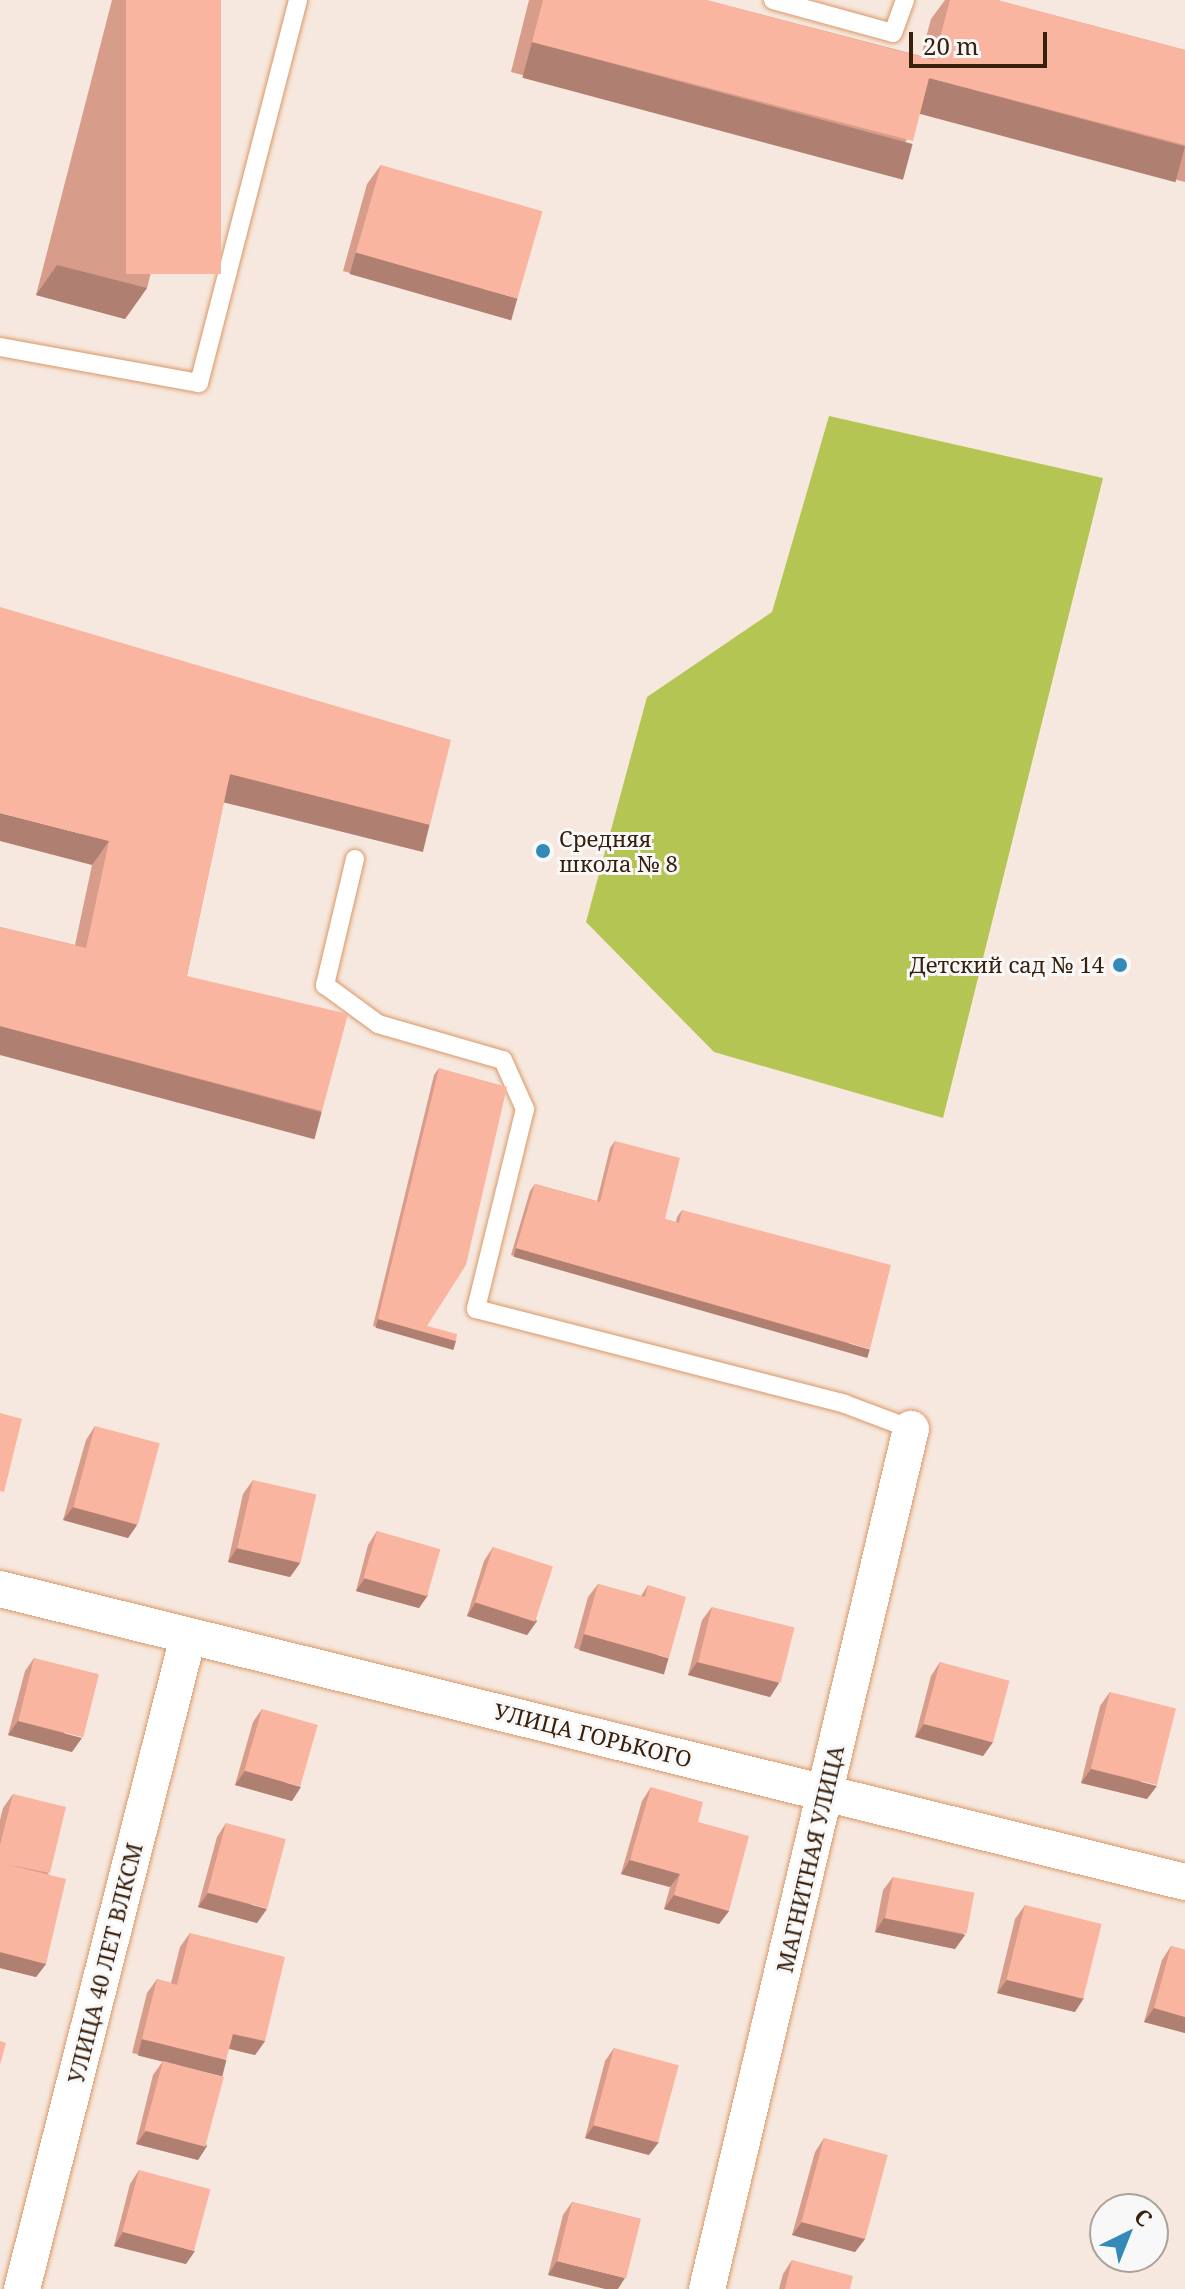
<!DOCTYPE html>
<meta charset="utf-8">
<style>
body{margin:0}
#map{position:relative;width:1185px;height:2289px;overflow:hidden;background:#f6e8de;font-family:"Noto Serif",serif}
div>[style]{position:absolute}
.green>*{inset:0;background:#b4c554}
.roads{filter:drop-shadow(0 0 2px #da9868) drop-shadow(0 0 2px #da9868)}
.lane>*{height:18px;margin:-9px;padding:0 9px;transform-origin:9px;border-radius:9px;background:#fff}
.street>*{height:36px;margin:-18px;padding:0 18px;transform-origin:18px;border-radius:18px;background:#fff}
.wall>*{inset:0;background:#d79c8a}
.shaded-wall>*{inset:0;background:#af7f71;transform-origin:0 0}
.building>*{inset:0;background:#fab5a1;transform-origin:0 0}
.dots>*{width:22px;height:22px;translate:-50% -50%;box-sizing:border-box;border:4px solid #f8f8f8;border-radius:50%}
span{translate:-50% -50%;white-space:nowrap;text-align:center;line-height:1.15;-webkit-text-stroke:6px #f8f8f8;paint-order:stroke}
.poi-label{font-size:22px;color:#39200c}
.left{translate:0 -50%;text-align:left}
.right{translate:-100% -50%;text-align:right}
.street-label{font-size:22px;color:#39200c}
.north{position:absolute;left:1089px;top:2193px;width:80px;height:80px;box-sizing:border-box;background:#f8f8f8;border:2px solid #aca29a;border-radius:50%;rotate:43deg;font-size:22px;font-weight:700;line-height:32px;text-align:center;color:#39200c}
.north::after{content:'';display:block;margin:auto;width:28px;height:36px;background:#3389b8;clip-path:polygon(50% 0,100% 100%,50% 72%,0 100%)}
.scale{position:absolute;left:909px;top:32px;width:138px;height:36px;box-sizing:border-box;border:4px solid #39200c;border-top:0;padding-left:10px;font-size:24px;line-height:28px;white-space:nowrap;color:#39200c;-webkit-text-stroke:6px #f8f8f8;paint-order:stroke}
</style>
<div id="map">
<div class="green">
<div style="clip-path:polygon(829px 416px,1103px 478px,943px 1118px,714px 1052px,586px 922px,647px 697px,772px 612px)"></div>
</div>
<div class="roads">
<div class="lane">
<div style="left:773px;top:0;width:124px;rotate:15.4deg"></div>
<div style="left:893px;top:33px;width:35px;rotate:-70deg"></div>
<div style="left:0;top:347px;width:202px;rotate:10.3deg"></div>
<div style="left:199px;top:383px;width:396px;rotate:-75.5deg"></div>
<div style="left:355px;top:859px;width:130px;rotate:103.4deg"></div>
<div style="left:325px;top:985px;width:66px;rotate:36.3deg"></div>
<div style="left:378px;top:1024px;width:130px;rotate:16.1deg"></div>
<div style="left:503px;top:1060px;width:54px;rotate:65.8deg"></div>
<div style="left:525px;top:1109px;width:206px;rotate:103.8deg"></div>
<div style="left:476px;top:1309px;width:381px;rotate:14.4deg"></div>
<div style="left:845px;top:1404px;width:71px;rotate:20.7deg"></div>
</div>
<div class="street">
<div style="left:0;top:1589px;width:1221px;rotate:13.89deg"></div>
<div style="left:22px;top:2289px;width:673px;rotate:-75.72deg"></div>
<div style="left:707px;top:2289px;width:884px;rotate:-76.66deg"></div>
</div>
</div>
<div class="wall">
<div style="clip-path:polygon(112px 0,221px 0,147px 288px,125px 319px,36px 295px)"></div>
<div style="clip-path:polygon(529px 0,706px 0,921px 56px,931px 19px,945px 0,997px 0,1185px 50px,1185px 182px,920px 112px,891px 172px,511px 72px)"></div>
<div style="clip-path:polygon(381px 165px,505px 317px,343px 271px,367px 184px)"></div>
<div style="clip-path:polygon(0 607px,413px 849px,224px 801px,187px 976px,322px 1111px,305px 1135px,0 1054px,0 927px,75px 945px,92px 865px)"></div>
<div style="clip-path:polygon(439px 1068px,427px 1326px,456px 1341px,451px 1348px,373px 1326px,434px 1075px)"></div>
<div style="clip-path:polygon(615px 1141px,665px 1219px,676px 1222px,677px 1217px,682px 1210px,865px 1356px,511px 1255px,530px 1191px,535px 1184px,597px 1201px,610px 1148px)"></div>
<div style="clip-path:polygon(95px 1426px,137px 1525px,128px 1538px,63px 1520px,86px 1440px)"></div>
<div style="clip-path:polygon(253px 1480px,300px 1563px,290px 1577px,228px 1562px,243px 1494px)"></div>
<div style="clip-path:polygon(377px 1531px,428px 1595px,419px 1608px,356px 1591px,368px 1545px)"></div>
<div style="clip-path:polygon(493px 1547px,537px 1621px,527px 1635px,467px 1616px,484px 1561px)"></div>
<div style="clip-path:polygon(598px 1584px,641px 1596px,648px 1585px,659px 1672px,574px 1648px,588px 1597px)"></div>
<div style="clip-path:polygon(712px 1607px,779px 1683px,770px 1697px,688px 1675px,702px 1620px)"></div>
<div style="clip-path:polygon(34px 1658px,72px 1752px,8px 1735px,25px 1671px)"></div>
<div style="clip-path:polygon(940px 1662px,993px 1742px,983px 1756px,915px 1737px,931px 1676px)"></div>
<div style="clip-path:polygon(1110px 1692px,1147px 1799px,1081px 1783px,1100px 1706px)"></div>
<div style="clip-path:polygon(262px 1709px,292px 1801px,235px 1785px,253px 1722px)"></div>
<div style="clip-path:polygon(651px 1787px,698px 1822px,729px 1911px,719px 1924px,664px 1909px,670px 1887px,621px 1874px,642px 1801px)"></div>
<div style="clip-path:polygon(13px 1794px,49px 1875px,46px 1964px,36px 1977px,0 1968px,0 1820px,3px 1808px)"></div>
<div style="clip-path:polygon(226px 1823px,257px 1923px,198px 1907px,217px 1837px)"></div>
<div style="clip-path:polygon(893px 1877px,965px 1935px,955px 1949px,875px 1932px,883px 1890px)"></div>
<div style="clip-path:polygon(1025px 1905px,1075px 2012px,997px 1993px,1015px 1919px)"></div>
<div style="clip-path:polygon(190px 1933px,265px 2041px,255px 2055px,229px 2049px,217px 2074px,132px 2053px,147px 1993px,157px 1979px,171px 1983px,180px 1947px)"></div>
<div style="clip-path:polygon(1171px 1946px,1185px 1950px,1185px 2033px,1144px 2022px,1162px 1960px)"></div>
<div style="clip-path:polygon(614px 2048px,649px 2155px,585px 2138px,605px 2061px)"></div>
<div style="clip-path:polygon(163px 2061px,207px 2146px,198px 2160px,136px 2144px,153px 2075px)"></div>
<div style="clip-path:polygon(824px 2138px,865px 2239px,855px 2252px,792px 2235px,815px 2152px)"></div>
<div style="clip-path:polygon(139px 2170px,186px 2264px,114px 2246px,130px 2184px)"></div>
<div style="clip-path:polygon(572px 2202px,641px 2219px,548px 2275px,563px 2215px)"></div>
<div style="clip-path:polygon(792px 2260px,850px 2289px,779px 2289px,783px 2274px)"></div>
</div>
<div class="shaded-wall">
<div style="left:532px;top:42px;width:394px;height:37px;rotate:15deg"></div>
<div style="left:929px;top:78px;width:265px;height:37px;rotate:15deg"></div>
<div style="left:356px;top:252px;width:168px;height:23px;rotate:16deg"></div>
<div style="clip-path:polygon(57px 265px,147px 288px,125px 319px,36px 295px)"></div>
<div style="left:230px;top:774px;width:206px;height:29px;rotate:14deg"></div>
<div style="clip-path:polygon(0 813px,109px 841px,92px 865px,0 841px)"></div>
<div style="left:0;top:1026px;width:333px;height:28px;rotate:15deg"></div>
<div style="left:516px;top:1248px;width:368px;height:9px;rotate:16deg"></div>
<div style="left:378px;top:1319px;width:81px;height:9px;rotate:16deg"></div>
<div style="clip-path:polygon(73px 1507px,137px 1525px,128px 1538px,63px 1520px)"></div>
<div style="clip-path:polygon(237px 1548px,300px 1563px,290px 1577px,228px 1562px)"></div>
<div style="clip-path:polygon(365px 1578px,428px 1595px,419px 1608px,356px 1591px)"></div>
<div style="clip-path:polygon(476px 1602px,537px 1621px,527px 1635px,467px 1616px)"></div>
<div style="left:584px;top:1634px;width:88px;height:17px;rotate:16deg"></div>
<div style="clip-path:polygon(697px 1662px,779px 1683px,770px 1697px,688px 1675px)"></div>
<div style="clip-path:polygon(18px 1721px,82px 1738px,72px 1752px,8px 1735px)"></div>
<div style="clip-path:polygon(924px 1724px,993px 1742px,983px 1756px,915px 1737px)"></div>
<div style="clip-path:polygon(1091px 1769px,1157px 1786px,1147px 1799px,1081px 1783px)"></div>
<div style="clip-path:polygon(245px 1771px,301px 1787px,292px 1801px,235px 1785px)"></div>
<div style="clip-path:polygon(630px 1860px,680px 1874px,670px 1887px,621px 1874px)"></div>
<div style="clip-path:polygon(208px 1893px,267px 1909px,257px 1923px,198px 1907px)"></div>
<div style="clip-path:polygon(674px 1895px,729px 1911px,719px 1924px,664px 1909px)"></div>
<div style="clip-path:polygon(884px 1918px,965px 1935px,955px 1949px,875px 1932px)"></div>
<div style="clip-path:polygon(0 1952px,46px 1964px,36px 1977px,0 1968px)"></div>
<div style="clip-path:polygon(1007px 1980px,1084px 1998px,1075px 2012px,997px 1993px)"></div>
<div style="clip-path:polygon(1154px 2008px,1185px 2017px,1185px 2033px,1144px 2022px)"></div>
<div style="clip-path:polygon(233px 2034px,265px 2041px,255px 2055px,223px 2047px)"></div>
<div style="left:142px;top:2039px;width:87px;height:17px;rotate:14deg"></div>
<div style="clip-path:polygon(594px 2125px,659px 2142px,649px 2155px,585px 2138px)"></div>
<div style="clip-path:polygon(146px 2131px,207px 2146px,198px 2160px,136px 2144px)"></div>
<div style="clip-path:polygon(802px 2222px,865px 2239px,855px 2252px,792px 2235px)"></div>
<div style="clip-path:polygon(123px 2232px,195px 2251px,186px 2264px,114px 2246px)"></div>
<div style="clip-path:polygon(557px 2261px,625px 2278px,618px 2289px,605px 2289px,548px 2275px)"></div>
</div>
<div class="building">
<div style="left:126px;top:0;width:95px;height:274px"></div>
<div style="clip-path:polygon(543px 0,706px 0,934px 60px,950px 0,997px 0,1185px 50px,1185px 145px,929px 78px,913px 141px,532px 42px)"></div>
<div style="left:381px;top:165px;width:168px;height:91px;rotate:16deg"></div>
<div style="clip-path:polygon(0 607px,451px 740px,430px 825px,230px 774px,187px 976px,348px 1014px,322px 1111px,0 1026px,0 927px,86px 948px,109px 841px,0 813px)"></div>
<div style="clip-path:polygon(439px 1068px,507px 1087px,466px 1265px,427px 1326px,457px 1334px,456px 1341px,378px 1319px)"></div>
<div style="clip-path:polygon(615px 1141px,680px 1158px,665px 1219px,679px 1223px,682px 1210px,891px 1265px,870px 1349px,516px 1248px,535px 1184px,600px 1202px)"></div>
<div style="clip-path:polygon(0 1413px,22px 1419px,4px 1492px,0 1491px)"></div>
<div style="left:95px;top:1426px;width:67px;height:84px;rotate:15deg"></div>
<div style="left:253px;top:1480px;width:65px;height:70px;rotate:13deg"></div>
<div style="left:377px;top:1531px;width:66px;height:49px;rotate:16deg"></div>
<div style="left:493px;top:1547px;width:63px;height:58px;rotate:18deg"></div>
<div style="clip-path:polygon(598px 1584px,645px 1597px,648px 1585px,686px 1597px,669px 1658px,584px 1634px)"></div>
<div style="left:712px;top:1607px;width:85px;height:57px;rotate:14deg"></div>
<div style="left:34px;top:1658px;width:67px;height:65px;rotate:14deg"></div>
<div style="left:940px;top:1662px;width:72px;height:64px;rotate:15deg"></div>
<div style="left:1110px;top:1692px;width:68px;height:79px;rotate:14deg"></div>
<div style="left:262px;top:1709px;width:58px;height:64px;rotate:16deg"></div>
<div style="clip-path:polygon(651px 1787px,703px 1802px,698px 1822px,749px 1836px,729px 1911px,674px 1895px,680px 1874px,630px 1860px)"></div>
<div style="clip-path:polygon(13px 1794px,66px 1807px,50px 1873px,5px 1864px,66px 1879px,46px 1964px,0 1952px,0 1845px)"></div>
<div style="left:226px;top:1823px;width:62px;height:72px;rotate:15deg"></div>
<div style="left:893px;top:1877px;width:83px;height:42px;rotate:11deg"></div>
<div style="left:1025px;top:1905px;width:79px;height:77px;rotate:14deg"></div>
<div style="clip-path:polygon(190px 1933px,285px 1957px,265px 2041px,233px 2034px,226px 2060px,142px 2039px,157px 1979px,177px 1985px)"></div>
<div style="clip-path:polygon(1171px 1946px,1185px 1950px,1185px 2017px,1154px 2008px)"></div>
<div style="clip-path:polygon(0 2041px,6px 2043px,0 2065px)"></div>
<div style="left:614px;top:2048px;width:67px;height:80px;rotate:15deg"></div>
<div style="left:163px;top:2061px;width:63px;height:72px;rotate:15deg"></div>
<div style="left:824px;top:2138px;width:66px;height:87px;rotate:15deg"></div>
<div style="left:139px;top:2170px;width:74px;height:64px;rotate:15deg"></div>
<div style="left:572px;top:2202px;width:71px;height:61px;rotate:14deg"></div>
<div style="clip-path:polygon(792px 2260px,853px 2276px,850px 2289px,785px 2289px)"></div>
</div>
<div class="dots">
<div style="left:543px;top:851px;background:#3389b8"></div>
<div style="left:1120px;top:965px;background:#3389b8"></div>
</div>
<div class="poi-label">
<span class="left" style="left:559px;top:851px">Cредняя<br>школа № 8</span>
<span class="right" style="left:1104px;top:965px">Детский сад № 14</span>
</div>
<div class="street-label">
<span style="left:593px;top:1735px;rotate:14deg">УЛИЦА ГОРЬКОГО</span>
<span style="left:810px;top:1859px;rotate:-77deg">МАГНИТНАЯ УЛИЦА</span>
<span style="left:105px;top:1963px;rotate:-76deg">УЛИЦА 40 ЛЕТ ВЛКСМ</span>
</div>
<div class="north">С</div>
<div class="scale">20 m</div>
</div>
